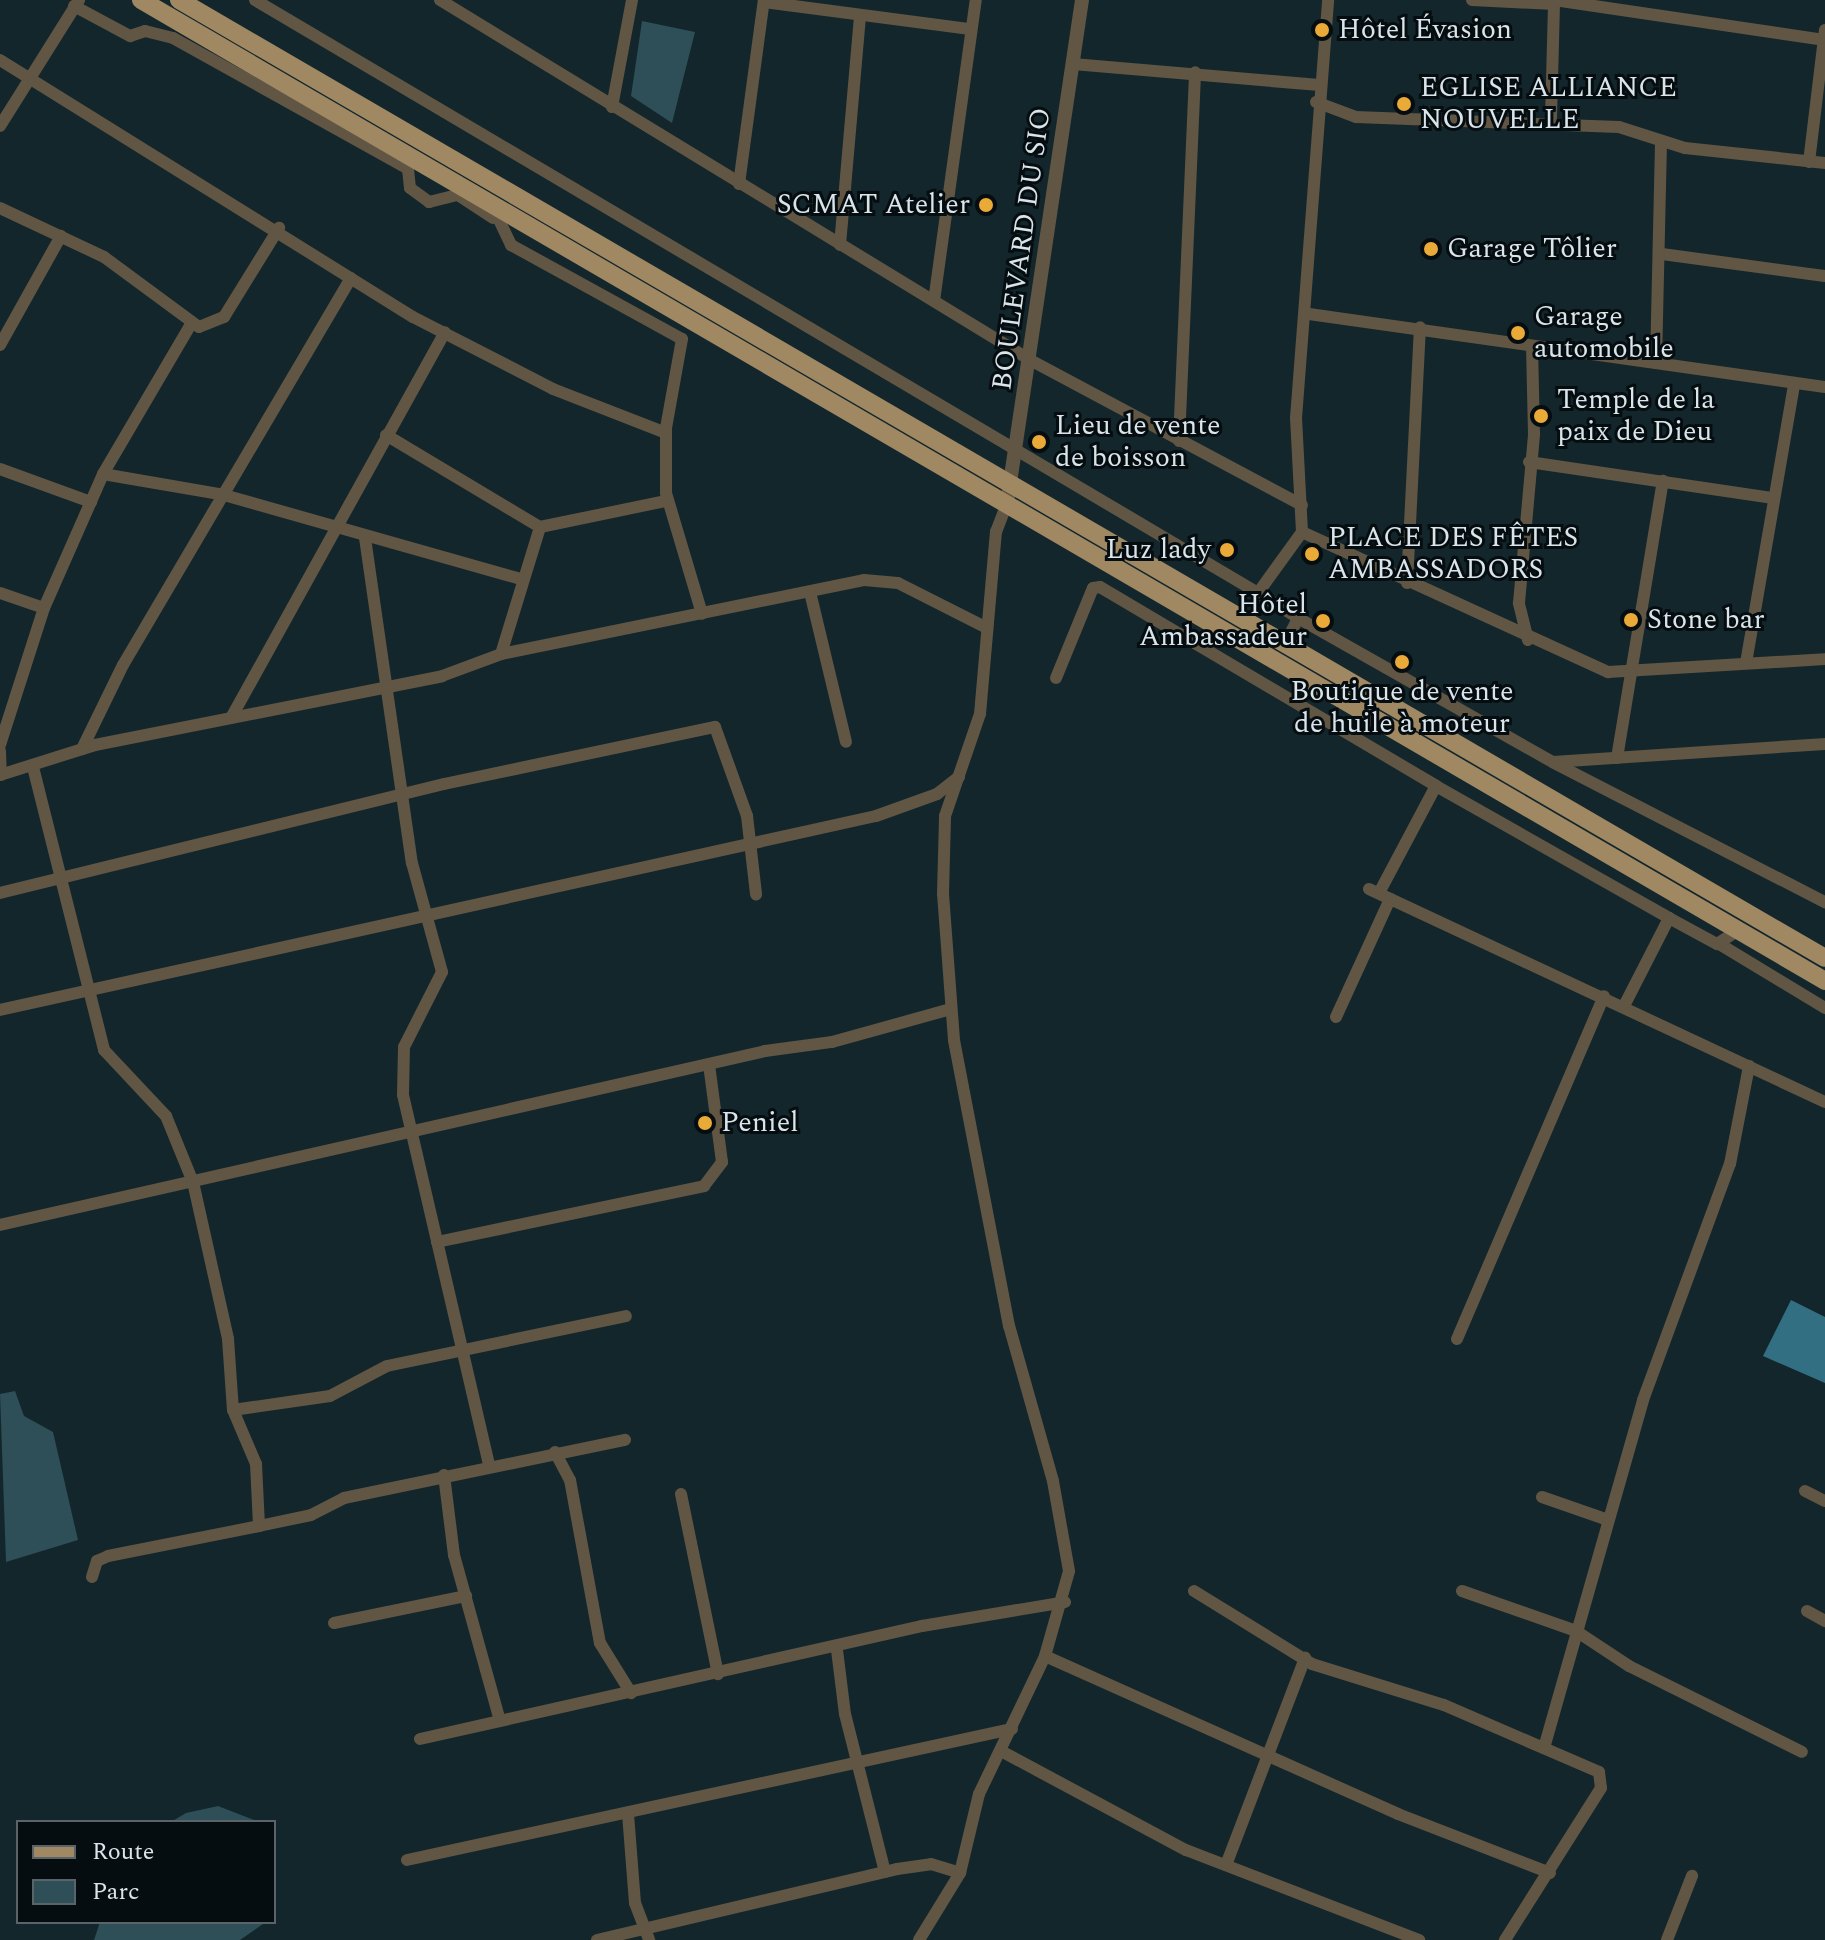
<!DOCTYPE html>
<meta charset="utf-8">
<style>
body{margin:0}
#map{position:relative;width:1825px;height:1940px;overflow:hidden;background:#12262c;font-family:Spectral,serif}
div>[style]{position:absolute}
.green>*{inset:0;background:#2e4e58}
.water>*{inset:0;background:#336f82}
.minor>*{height:12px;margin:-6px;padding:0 6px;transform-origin:6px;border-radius:6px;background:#615544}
.tertiary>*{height:14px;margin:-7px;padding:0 7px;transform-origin:7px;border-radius:7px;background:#615544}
.primary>*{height:18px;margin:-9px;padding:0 9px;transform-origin:9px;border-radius:9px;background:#a08863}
.dots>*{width:22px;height:22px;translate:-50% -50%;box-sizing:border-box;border:4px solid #060d10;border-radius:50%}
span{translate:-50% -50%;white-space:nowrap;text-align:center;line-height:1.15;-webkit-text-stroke:6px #060d10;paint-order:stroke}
.poi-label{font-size:28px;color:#d9e5ea}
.left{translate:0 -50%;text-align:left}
.right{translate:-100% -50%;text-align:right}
.street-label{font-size:28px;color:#d9e5ea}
.legend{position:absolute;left:16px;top:1820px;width:260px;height:104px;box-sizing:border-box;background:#060d10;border:2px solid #5a6367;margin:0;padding:10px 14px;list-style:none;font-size:24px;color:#d9e5ea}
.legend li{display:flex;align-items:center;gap:16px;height:40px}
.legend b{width:40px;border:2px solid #5a6367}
</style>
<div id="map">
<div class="green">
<div style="clip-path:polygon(642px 21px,695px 32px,672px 123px,631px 96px)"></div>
<div style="clip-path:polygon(15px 1391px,24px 1416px,53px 1432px,78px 1540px,6px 1562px,0 1394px)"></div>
<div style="clip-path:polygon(218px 1806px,259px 1822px,171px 1822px,186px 1813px)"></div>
<div style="clip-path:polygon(100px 1922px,266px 1922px,240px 1940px,94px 1940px)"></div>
</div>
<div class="water">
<div style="clip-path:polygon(1791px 1300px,1825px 1317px,1825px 1383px,1763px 1356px)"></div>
</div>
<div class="minor">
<div style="left:255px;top:0;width:1165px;rotate:30.59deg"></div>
<div style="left:440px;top:0;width:693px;rotate:31.37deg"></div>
<div style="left:1032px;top:361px;width:306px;rotate:28.1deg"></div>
<div style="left:1472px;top:0;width:82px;rotate:2.8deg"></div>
<div style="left:1554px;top:4px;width:118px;rotate:91.5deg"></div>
<div style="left:1554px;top:0;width:274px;rotate:8.4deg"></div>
<div style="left:764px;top:2px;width:208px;rotate:7.5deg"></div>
<div style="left:74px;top:6px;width:64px;rotate:28.2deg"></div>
<div style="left:130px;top:36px;width:16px;rotate:-18deg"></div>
<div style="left:145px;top:31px;width:29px;rotate:14deg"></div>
<div style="left:173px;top:38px;width:269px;rotate:29.1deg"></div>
<div style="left:408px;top:169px;width:19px;rotate:84deg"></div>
<div style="left:410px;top:188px;width:24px;rotate:36deg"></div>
<div style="left:429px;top:202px;width:30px;rotate:-14deg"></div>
<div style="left:458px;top:195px;width:42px;rotate:33.3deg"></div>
<div style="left:0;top:60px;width:486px;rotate:31.9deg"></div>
<div style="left:413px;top:317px;width:157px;rotate:27.2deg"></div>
<div style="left:553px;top:389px;width:121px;rotate:21.3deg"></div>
<div style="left:1073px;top:64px;width:244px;rotate:4.9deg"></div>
<div style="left:1316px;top:102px;width:43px;rotate:20.6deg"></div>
<div style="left:1356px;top:117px;width:263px;rotate:2.2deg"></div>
<div style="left:1619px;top:127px;width:69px;rotate:17.7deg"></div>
<div style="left:1685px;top:148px;width:141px;rotate:6.1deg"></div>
<div style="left:612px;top:107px;width:109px;rotate:-79.4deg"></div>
<div style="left:0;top:126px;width:149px;rotate:-57.9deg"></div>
<div style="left:1809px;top:162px;width:133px;rotate:-83.1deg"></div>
<div style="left:739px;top:184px;width:186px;rotate:-82.3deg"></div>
<div style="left:491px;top:203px;width:47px;rotate:64.5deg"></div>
<div style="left:511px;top:245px;width:195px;rotate:28.8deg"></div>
<div style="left:682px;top:339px;width:90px;rotate:100.2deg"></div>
<div style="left:666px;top:428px;width:65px;rotate:90deg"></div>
<div style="left:666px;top:493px;width:126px;rotate:73.4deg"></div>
<div style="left:0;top:208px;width:115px;rotate:25.2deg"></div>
<div style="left:104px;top:257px;width:118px;rotate:36.4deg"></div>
<div style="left:199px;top:327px;width:27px;rotate:-22deg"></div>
<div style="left:224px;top:317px;width:105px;rotate:-58.3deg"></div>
<div style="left:840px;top:245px;width:231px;rotate:-85deg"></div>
<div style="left:1662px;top:254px;width:164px;rotate:7.7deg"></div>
<div style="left:934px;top:301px;width:304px;rotate:-82.1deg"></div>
<div style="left:1309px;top:314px;width:521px;rotate:8.05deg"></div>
<div style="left:0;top:345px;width:125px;rotate:-60.8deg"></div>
<div style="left:1656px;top:363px;width:220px;rotate:-88.7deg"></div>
<div style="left:386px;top:435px;width:179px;rotate:30.9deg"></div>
<div style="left:540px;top:527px;width:129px;rotate:-11.7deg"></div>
<div style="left:1179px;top:441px;width:369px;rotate:-87.5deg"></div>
<div style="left:1529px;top:462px;width:247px;rotate:8.4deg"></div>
<div style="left:0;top:469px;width:97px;rotate:19.9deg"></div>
<div style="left:103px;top:474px;width:123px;rotate:9.8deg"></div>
<div style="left:224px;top:495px;width:309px;rotate:15.8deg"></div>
<div style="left:1302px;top:532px;width:337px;rotate:24.6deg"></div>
<div style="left:1608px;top:672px;width:217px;rotate:-3.4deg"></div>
<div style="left:365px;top:538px;width:328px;rotate:81.8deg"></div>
<div style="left:412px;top:863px;width:113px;rotate:74.6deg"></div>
<div style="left:442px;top:972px;width:84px;rotate:116.9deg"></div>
<div style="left:404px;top:1047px;width:48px;rotate:91.2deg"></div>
<div style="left:403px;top:1095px;width:380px;rotate:76.9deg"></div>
<div style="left:1407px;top:583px;width:256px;rotate:-87.1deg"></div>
<div style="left:810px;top:592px;width:154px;rotate:76.5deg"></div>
<div style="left:0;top:593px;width:46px;rotate:18.8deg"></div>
<div style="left:1298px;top:618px;width:293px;rotate:29.5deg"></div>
<div style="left:1553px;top:762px;width:273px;rotate:-3.8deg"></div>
<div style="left:1528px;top:640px;width:38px;rotate:-104deg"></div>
<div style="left:1519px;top:603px;width:170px;rotate:-84.9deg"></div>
<div style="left:1534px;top:434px;width:88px;rotate:-91.3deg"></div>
<div style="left:1286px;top:642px;width:27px;rotate:-63deg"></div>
<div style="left:1298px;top:618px;width:47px;rotate:-148deg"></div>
<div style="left:1258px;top:593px;width:75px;rotate:-54.2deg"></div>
<div style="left:1302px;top:532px;width:114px;rotate:-93deg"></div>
<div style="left:1296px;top:418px;width:419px;rotate:-85.6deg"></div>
<div style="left:501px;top:654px;width:133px;rotate:-72.9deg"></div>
<div style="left:1746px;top:663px;width:283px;rotate:-80.2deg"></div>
<div style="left:1056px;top:678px;width:97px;rotate:-67.7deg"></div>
<div style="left:1093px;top:588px;width:7px;rotate:-8deg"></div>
<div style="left:1100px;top:587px;width:391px;rotate:30.6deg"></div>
<div style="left:231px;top:718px;width:441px;rotate:-61deg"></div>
<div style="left:0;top:745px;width:144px;rotate:-72.2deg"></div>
<div style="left:44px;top:608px;width:146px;rotate:-66.2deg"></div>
<div style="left:103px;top:474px;width:174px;rotate:-59.6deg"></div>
<div style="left:82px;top:749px;width:93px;rotate:-64deg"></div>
<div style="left:123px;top:665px;width:449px;rotate:-59.5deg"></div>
<div style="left:0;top:751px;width:24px;rotate:88deg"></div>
<div style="left:1617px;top:758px;width:281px;rotate:-80.6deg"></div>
<div style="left:1554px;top:763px;width:305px;rotate:27.2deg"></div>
<div style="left:33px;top:767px;width:292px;rotate:75.9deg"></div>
<div style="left:104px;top:1050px;width:91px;rotate:46.8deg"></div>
<div style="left:166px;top:1116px;width:71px;rotate:67.8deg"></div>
<div style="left:193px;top:1182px;width:161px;rotate:77.4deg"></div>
<div style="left:228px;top:1339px;width:71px;rotate:86deg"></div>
<div style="left:233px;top:1410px;width:59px;rotate:66.9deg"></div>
<div style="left:256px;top:1464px;width:62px;rotate:87.2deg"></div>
<div style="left:259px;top:1526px;width:53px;rotate:-11.9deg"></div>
<div style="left:311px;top:1515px;width:37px;rotate:-27deg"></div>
<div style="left:344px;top:1498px;width:287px;rotate:-11.7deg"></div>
<div style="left:0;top:775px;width:100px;rotate:-17.5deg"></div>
<div style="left:95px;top:745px;width:354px;rotate:-11.2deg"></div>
<div style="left:442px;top:676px;width:63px;rotate:-20.4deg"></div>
<div style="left:501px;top:654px;width:370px;rotate:-11.5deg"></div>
<div style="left:864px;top:580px;width:34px;rotate:5deg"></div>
<div style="left:898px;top:583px;width:100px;rotate:26.8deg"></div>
<div style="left:1369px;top:889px;width:503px;rotate:25.04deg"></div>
<div style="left:0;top:893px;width:457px;rotate:-13.8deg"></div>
<div style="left:444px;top:784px;width:277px;rotate:-11.9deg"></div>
<div style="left:715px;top:727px;width:95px;rotate:70.2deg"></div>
<div style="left:747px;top:816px;width:79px;rotate:83.4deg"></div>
<div style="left:1379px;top:893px;width:121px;rotate:-62deg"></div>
<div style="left:1436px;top:786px;width:268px;rotate:29.5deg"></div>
<div style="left:1721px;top:945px;width:122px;rotate:31.2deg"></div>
<div style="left:1624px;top:1006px;width:99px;rotate:-62.9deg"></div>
<div style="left:1669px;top:918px;width:55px;rotate:28.4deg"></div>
<div style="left:1717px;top:944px;width:20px;rotate:-33deg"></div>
<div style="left:0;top:1010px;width:897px;rotate:-12.49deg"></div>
<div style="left:876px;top:816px;width:65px;rotate:-19.8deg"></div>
<div style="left:937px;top:794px;width:28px;rotate:-38deg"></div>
<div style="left:1336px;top:1017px;width:130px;rotate:-65.4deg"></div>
<div style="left:0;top:1225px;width:785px;rotate:-12.81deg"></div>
<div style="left:765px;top:1051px;width:68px;rotate:-7.7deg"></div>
<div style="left:832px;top:1042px;width:123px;rotate:-15.5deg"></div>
<div style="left:437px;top:1242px;width:273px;rotate:-11.8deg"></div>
<div style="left:704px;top:1186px;width:30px;rotate:-53deg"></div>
<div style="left:722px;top:1162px;width:98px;rotate:-97.6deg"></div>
<div style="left:1457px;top:1339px;width:373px;rotate:-66.8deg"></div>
<div style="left:233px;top:1410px;width:98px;rotate:-8.2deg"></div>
<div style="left:330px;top:1396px;width:64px;rotate:-27.8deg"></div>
<div style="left:387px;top:1366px;width:244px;rotate:-11.8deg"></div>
<div style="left:555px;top:1452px;width:32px;rotate:62deg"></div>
<div style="left:570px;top:1480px;width:166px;rotate:79.6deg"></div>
<div style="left:600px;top:1643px;width:59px;rotate:58.2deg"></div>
<div style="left:444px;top:1475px;width:81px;rotate:82.9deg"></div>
<div style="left:454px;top:1555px;width:172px;rotate:74.5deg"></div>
<div style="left:1805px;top:1491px;width:22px;rotate:27deg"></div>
<div style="left:681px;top:1494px;width:184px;rotate:78.4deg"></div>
<div style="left:1542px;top:1497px;width:70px;rotate:19.2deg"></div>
<div style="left:92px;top:1577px;width:17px;rotate:-73deg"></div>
<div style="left:97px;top:1561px;width:12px;rotate:-24deg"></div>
<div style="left:108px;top:1556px;width:154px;rotate:-11.2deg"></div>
<div style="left:1194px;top:1591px;width:139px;rotate:31.7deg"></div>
<div style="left:1312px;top:1664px;width:138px;rotate:17.3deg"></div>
<div style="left:1444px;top:1705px;width:169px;rotate:23.4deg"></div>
<div style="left:1599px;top:1772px;width:16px;rotate:83deg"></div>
<div style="left:1601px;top:1788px;width:180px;rotate:122.3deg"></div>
<div style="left:1462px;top:1591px;width:121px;rotate:19.3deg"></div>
<div style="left:1576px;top:1631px;width:64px;rotate:33.4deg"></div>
<div style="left:1629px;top:1666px;width:193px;rotate:26.4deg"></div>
<div style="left:1807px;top:1611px;width:21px;rotate:29deg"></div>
<div style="left:334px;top:1623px;width:135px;rotate:-11.6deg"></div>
<div style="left:837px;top:1650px;width:64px;rotate:82.9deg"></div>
<div style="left:845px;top:1714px;width:163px;rotate:75.8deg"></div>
<div style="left:1045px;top:1656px;width:387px;rotate:24.1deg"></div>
<div style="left:1398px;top:1814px;width:163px;rotate:21.2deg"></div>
<div style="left:420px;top:1739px;width:515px;rotate:-12.69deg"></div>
<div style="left:922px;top:1626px;width:145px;rotate:-9.5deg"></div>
<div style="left:1544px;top:1748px;width:362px;rotate:-74.1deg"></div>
<div style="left:1643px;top:1400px;width:252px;rotate:-69.8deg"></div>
<div style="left:1730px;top:1164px;width:100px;rotate:-79deg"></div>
<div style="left:1001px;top:1751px;width:210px;rotate:28.2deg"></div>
<div style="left:1186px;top:1850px;width:250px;rotate:21.1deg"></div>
<div style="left:628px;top:1814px;width:89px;rotate:85.5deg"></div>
<div style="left:635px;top:1903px;width:40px;rotate:69deg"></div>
<div style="left:407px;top:1860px;width:619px;rotate:-12.22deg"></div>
<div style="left:1226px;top:1865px;width:222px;rotate:-69.1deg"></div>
<div style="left:597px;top:1940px;width:308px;rotate:-13.3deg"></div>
<div style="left:897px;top:1869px;width:34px;rotate:-8deg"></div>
<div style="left:931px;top:1864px;width:30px;rotate:17deg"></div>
<div style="left:919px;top:1940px;width:79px;rotate:-58.5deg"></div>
<div style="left:960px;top:1873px;width:81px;rotate:-76.5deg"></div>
<div style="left:979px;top:1794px;width:153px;rotate:-64.4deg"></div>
<div style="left:1045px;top:1656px;width:88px;rotate:-74.2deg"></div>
<div style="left:1069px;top:1571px;width:91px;rotate:-100.1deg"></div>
<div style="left:1053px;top:1481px;width:161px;rotate:-105.8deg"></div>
<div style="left:1009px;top:1326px;width:291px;rotate:-100.9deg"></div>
<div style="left:954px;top:1040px;width:146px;rotate:-94.3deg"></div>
<div style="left:943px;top:894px;width:78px;rotate:-88.5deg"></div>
<div style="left:945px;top:816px;width:108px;rotate:-71.1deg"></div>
<div style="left:980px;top:714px;width:183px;rotate:-85deg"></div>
<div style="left:996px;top:532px;width:31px;rotate:-69deg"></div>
<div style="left:1667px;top:1940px;width:69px;rotate:-68.7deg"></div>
</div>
<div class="tertiary">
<div style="left:1007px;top:503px;width:509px;rotate:-81.52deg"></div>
</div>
<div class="primary">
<div style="left:141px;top:0;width:1949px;rotate:30.22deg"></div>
<div style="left:179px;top:0;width:1904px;rotate:30.2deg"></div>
</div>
<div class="dots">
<div style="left:1322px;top:30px;background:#eaaa38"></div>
<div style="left:1404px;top:104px;background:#eaaa38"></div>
<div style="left:986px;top:205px;background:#eaaa38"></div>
<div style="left:1431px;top:249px;background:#eaaa38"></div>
<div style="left:1518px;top:333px;background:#eaaa38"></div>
<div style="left:1541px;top:416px;background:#eaaa38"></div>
<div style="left:1039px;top:442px;background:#eaaa38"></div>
<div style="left:1227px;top:550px;background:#eaaa38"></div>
<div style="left:1312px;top:554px;background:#eaaa38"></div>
<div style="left:1631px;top:620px;background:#eaaa38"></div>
<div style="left:1323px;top:621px;background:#eaaa38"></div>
<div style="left:1402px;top:662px;background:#eaaa38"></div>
<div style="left:705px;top:1123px;background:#eaaa38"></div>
</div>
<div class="poi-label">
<span class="left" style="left:1338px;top:30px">Hôtel Évasion</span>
<span class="left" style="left:1420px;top:104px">EGLISE ALLIANCE<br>NOUVELLE</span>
<span class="right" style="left:970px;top:205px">SCMAT Atelier</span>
<span class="left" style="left:1447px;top:249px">Garage Tôlier</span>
<span class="left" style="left:1534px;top:333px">Garage<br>automobile</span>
<span class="left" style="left:1557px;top:416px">Temple de la<br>paix de Dieu</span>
<span class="left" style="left:1055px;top:442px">Lieu de vente<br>de boisson</span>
<span class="left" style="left:1328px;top:554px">PLACE DES FÊTES<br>AMBASSADORS</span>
<span class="right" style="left:1211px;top:550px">Luz lady</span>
<span class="right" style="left:1307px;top:621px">Hôtel<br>Ambassadeur</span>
<span class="left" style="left:1647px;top:620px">Stone bar</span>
<span style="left:1402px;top:708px">Boutique de vente<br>de huile à moteur</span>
<span class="left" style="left:721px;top:1123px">Peniel</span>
</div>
<div class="street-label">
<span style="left:1022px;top:249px;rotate:-82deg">BOULEVARD DU SIO</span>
</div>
<ul class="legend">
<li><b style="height:10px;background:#a08863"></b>Route</li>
<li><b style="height:22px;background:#2e4e58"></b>Parc</li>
</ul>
</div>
